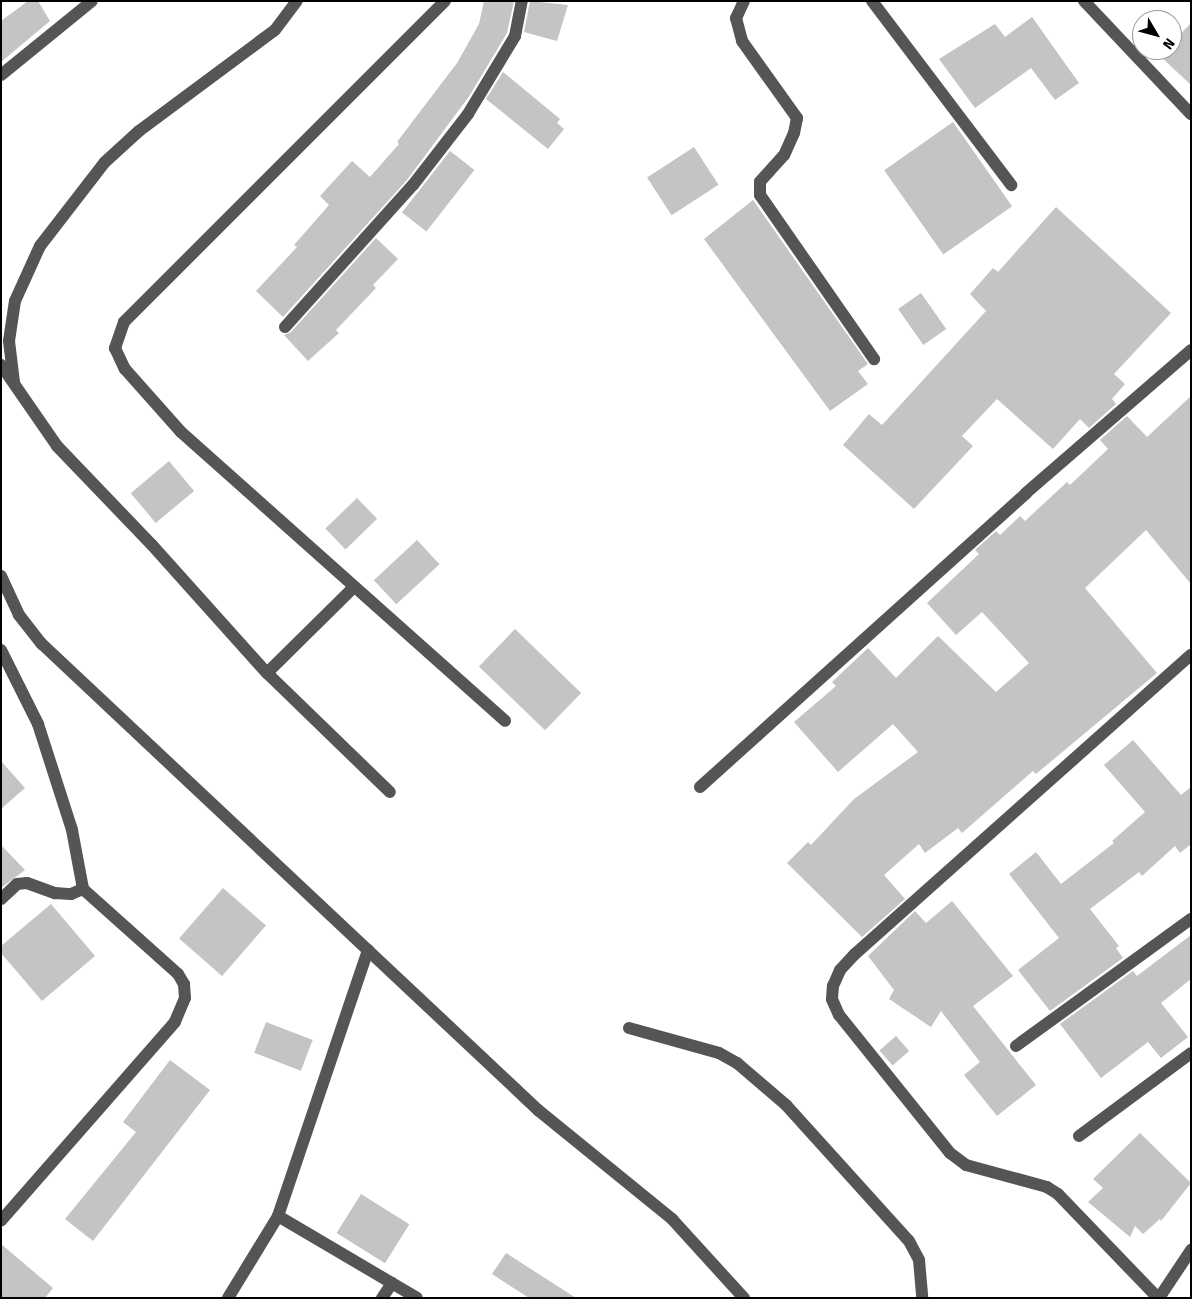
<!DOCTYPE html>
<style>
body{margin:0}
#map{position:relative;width:1192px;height:1299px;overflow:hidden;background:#fff;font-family:"Fira Sans",sans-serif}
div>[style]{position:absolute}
.building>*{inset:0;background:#c4c4c4;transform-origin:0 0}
.minor>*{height:12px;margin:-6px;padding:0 6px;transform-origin:6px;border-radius:6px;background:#555}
span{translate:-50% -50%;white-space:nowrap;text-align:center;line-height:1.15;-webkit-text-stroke:5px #fff;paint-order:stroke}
.frame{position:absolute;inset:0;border:2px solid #000;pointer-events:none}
.north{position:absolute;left:1132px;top:10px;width:50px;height:50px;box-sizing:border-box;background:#fff;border:1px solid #999;border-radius:50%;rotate:127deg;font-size:14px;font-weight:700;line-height:20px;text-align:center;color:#000}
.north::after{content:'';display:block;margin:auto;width:18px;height:22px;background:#000;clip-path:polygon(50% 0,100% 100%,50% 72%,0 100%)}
</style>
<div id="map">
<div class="building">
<div style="clip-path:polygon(28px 1px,38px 1px,50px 21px,1px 62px,1px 21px)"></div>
<div style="clip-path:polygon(484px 1px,514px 1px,507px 33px,470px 95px,407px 180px,283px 317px,256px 291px,297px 247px,294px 245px,329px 205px,320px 196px,352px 161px,370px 177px,399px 144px,397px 142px,457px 63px,479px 24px)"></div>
<div style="clip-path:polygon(530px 1px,568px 5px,557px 41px,524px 32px)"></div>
<div style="clip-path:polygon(1032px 17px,1079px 83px,1055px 100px,1031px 68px,975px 108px,939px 59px,995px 24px,1005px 37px)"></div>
<div style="clip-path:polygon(1191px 23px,1191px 85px,1160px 56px,1165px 50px,1172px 50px,1172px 43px)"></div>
<div style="clip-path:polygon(503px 72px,560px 119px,557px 123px,564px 129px,548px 149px,486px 99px)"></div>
<div style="left:953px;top:122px;width:103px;height:84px;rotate:55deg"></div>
<div style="left:694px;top:147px;width:45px;height:56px;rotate:57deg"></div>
<div style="left:450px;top:151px;width:31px;height:78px;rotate:38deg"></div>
<div style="clip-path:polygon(753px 200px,868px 364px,858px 371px,868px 384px,830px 411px,704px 239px)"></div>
<div style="clip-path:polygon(1056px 207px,1171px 313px,1114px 374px,1125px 384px,1112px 399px,1116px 404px,1089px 428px,1080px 419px,1053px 449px,997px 399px,962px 436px,973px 446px,914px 509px,843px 445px,869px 414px,882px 425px,986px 311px,970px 294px,993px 268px,998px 272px)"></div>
<div style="clip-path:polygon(376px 238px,398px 259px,373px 285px,376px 288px,336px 330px,339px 333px,308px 361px,284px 335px,291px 332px)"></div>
<div style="left:921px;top:293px;width:44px;height:28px;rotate:55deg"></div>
<div style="clip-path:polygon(1191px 396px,1191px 584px,1146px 530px,1085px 588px,1157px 673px,1036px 774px,1033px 771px,962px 833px,958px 828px,925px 853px,919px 844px,884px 875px,905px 899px,862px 937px,787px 863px,808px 842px,811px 845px,854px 799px,918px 752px,893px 724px,838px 772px,794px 722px,836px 686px,832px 682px,868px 648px,896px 678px,938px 636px,996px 692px,1029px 663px,982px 612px,956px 635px,927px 603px,979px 554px,975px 550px,996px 531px,1000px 535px,1020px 516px,1025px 521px,1067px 482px,1070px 485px,1108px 449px,1100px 440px,1127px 416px,1147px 437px)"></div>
<div style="left:169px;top:461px;width:39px;height:50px;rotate:50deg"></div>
<div style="left:357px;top:498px;width:29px;height:44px;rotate:46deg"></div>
<div style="left:417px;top:540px;width:33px;height:59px;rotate:47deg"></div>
<div style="left:515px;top:629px;width:92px;height:52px;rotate:44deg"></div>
<div style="clip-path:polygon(1133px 740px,1181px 795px,1191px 787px,1191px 844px,1180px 853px,1175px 846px,1142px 876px,1139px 872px,1090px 909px,1119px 946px,1116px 948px,1123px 958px,1050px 1011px,1018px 970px,1059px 938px,1009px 874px,1036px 852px,1061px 884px,1114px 843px,1112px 841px,1145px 812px,1104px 765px)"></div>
<div style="clip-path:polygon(1px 761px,25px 788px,1px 809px)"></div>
<div style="clip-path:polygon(1px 845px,25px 870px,1px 888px)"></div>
<div style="left:223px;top:888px;width:57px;height:67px;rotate:41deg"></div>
<div style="clip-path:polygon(952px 901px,1013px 976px,973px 1006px,1036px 1085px,997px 1116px,964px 1075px,980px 1062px,941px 1011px,931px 1027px,889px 999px,894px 990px,868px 956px,915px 911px,926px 923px)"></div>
<div style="clip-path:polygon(51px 904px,95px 956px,42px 1001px,1px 953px,1px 946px)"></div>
<div style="clip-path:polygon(1191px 935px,1191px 979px,1161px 1003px,1188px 1037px,1161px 1058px,1148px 1042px,1101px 1078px,1060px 1024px,1133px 971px,1137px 976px)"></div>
<div style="left:266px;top:1022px;width:50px;height:33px;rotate:21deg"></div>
<div style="left:896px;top:1036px;width:20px;height:22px;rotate:49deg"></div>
<div style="clip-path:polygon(170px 1060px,210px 1090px,93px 1241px,65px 1219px,136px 1132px,123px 1122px)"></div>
<div style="clip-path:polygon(1140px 1133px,1191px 1183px,1161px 1221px,1160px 1219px,1143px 1234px,1135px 1226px,1130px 1237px,1088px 1202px,1103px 1188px,1093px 1179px)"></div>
<div style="left:361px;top:1194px;width:57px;height:46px;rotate:32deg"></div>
<div style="clip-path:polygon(1px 1244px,53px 1288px,45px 1298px,1px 1298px)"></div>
<div style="clip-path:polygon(506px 1253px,576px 1298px,529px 1298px,492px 1274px)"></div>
</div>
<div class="minor">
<div style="left:445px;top:1px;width:454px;rotate:135deg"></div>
<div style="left:124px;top:322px;width:28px;rotate:109deg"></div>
<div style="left:115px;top:348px;width:23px;rotate:65deg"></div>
<div style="left:125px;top:369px;width:84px;rotate:48.4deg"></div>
<div style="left:181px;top:432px;width:434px;rotate:41.7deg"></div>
<div style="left:744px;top:1px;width:19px;rotate:115deg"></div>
<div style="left:736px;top:18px;width:24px;rotate:75deg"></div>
<div style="left:742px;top:41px;width:95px;rotate:54.5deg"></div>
<div style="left:797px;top:118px;width:15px;rotate:101deg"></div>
<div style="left:794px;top:133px;width:24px;rotate:114deg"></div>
<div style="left:784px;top:155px;width:36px;rotate:132deg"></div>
<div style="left:760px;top:182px;width:13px;rotate:90deg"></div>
<div style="left:760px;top:195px;width:200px;rotate:55.2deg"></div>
<div style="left:872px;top:1px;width:231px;rotate:52.9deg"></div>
<div style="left:1084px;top:1px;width:156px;rotate:46.6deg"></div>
<div style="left:1px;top:75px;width:117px;rotate:-39.1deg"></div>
<div style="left:285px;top:327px;width:191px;rotate:-48deg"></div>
<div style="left:413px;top:185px;width:90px;rotate:-52.2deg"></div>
<div style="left:468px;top:114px;width:91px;rotate:-58.9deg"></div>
<div style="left:515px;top:36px;width:36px;rotate:-79deg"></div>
<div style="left:1px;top:365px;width:98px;rotate:55.3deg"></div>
<div style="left:57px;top:446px;width:137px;rotate:46.2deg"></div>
<div style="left:152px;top:545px;width:172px;rotate:48.1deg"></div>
<div style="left:267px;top:673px;width:171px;rotate:44.1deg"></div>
<div style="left:14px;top:382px;width:41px;rotate:-97deg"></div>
<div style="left:9px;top:341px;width:40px;rotate:-81.5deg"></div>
<div style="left:15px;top:301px;width:60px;rotate:-65.6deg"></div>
<div style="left:40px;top:246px;width:106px;rotate:-52.3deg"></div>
<div style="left:105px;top:162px;width:46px;rotate:-42.4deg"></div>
<div style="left:139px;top:131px;width:169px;rotate:-36.6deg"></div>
<div style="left:275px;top:30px;width:36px;rotate:-53deg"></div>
<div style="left:1px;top:576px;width:43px;rotate:65.2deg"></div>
<div style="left:19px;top:615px;width:37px;rotate:52deg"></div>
<div style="left:42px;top:644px;width:681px;rotate:43.21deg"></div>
<div style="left:538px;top:1110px;width:173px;rotate:39.1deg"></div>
<div style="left:672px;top:1219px;width:107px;rotate:47.7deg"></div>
<div style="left:1px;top:650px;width:83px;rotate:63.4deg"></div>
<div style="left:38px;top:724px;width:111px;rotate:72.2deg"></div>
<div style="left:72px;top:830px;width:60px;rotate:79.4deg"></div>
<div style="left:267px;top:673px;width:122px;rotate:-44.7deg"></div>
<div style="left:700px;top:787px;width:439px;rotate:-42deg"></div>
<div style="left:1026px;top:493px;width:218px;rotate:-40.9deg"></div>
<div style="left:1px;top:899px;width:22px;rotate:-43deg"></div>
<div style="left:17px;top:884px;width:10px;rotate:-6deg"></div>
<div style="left:27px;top:883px;width:30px;rotate:20deg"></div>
<div style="left:55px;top:893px;width:16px;rotate:4deg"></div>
<div style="left:71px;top:894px;width:13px;rotate:-23deg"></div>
<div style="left:83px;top:889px;width:127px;rotate:41.8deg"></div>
<div style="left:178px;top:974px;width:12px;rotate:59deg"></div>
<div style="left:184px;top:984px;width:14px;rotate:86deg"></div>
<div style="left:185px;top:998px;width:26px;rotate:113deg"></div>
<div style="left:175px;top:1022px;width:264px;rotate:131.2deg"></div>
<div style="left:629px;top:1028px;width:93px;rotate:15.5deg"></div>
<div style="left:719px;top:1053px;width:21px;rotate:29deg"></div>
<div style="left:737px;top:1063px;width:65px;rotate:40.6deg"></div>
<div style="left:786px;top:1105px;width:183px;rotate:47.9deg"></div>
<div style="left:909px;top:1241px;width:21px;rotate:62deg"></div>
<div style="left:919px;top:1260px;width:38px;rotate:85deg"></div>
<div style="left:1016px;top:1046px;width:216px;rotate:-36deg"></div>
<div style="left:1079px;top:1136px;width:139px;rotate:-36.5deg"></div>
<div style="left:278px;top:1216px;width:281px;rotate:-71.3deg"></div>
<div style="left:228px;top:1298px;width:96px;rotate:-58.6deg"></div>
<div style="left:278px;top:1216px;width:161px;rotate:30.5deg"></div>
<div style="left:382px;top:1298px;width:18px;rotate:-56deg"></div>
<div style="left:1158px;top:1298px;width:144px;rotate:-133.9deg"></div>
<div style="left:1058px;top:1194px;width:13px;rotate:-148deg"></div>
<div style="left:1047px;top:1187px;width:84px;rotate:-164.8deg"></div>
<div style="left:966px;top:1165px;width:20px;rotate:-143deg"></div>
<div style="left:950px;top:1153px;width:177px;rotate:-128.8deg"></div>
<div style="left:839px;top:1015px;width:17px;rotate:-114deg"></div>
<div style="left:832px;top:999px;width:13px;rotate:-86deg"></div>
<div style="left:833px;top:986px;width:17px;rotate:-66deg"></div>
<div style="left:840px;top:970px;width:22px;rotate:-47deg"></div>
<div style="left:855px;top:954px;width:450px;rotate:-41.7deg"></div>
<div style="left:1159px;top:1298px;width:58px;rotate:-56.3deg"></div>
</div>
<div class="frame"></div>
<div class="north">N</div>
</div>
